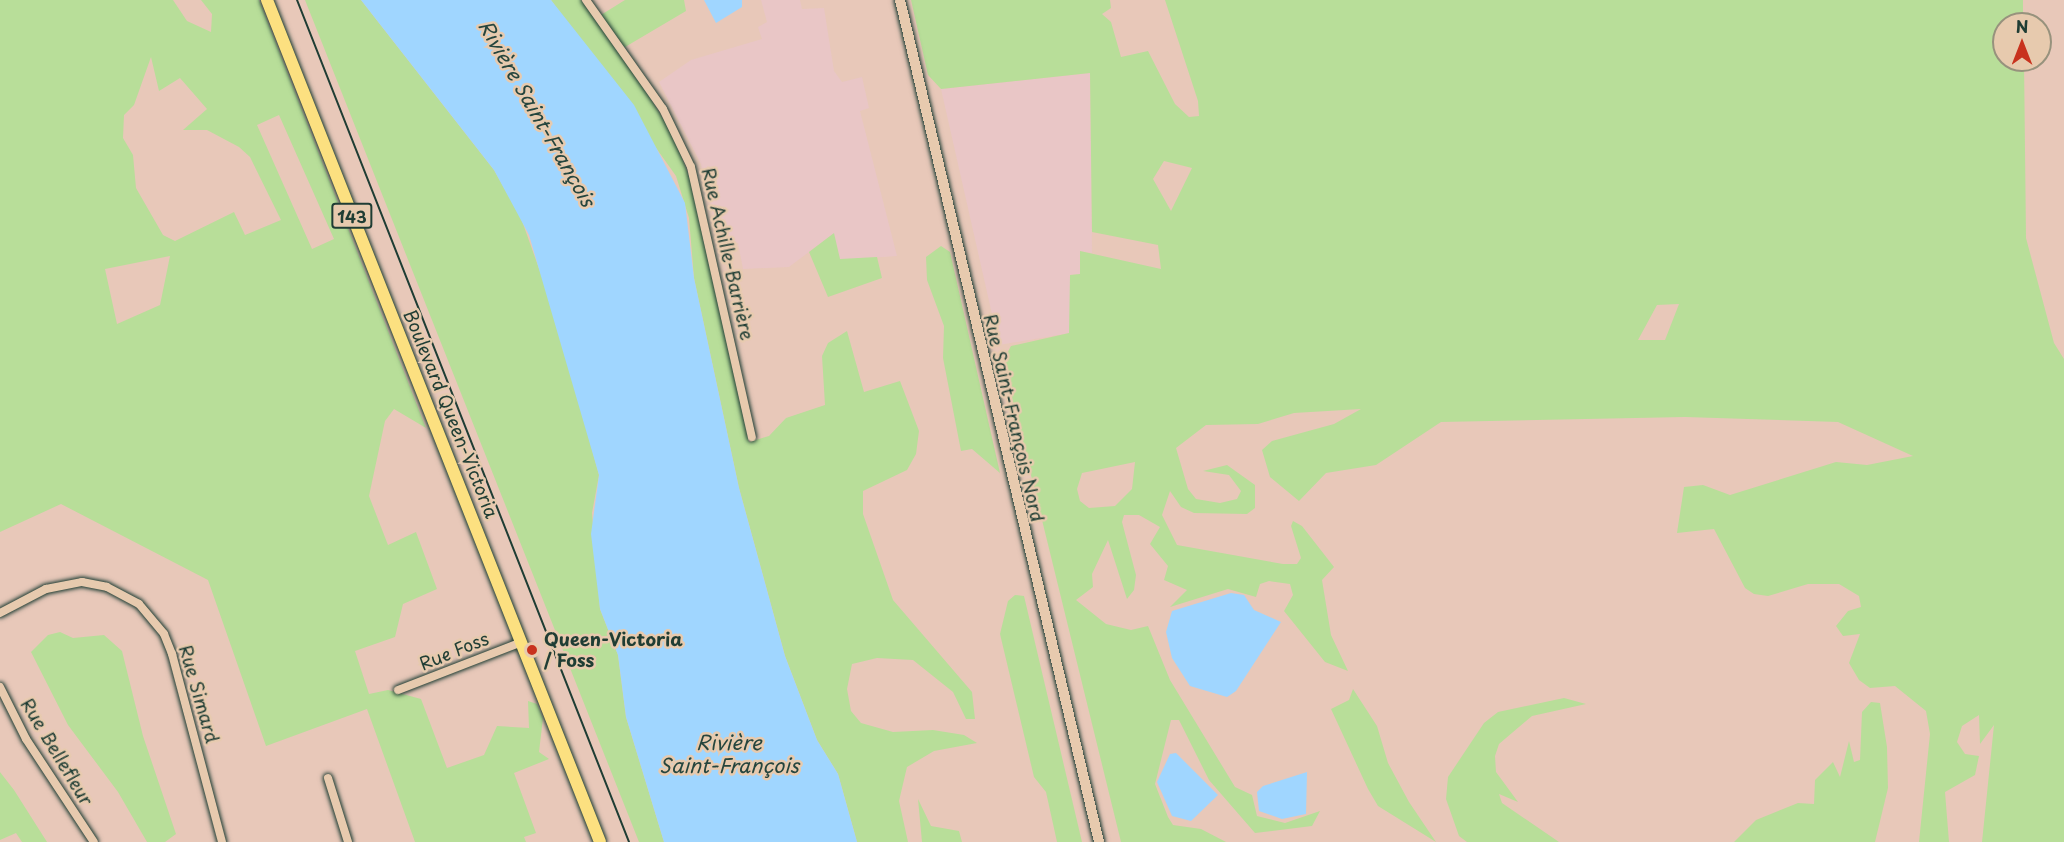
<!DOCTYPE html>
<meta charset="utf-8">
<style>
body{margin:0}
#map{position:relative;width:2064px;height:842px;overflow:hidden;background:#e8c8b9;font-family:"Playpen Sans",sans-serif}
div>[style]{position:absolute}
.built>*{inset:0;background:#e9c6c6}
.green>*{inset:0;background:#b8de99}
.water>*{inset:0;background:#a0d6ff}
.roads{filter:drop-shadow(0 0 2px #1f3d34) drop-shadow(0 0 2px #1f3d34)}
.street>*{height:8px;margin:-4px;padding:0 4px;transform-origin:4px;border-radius:4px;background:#e7caae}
.secondary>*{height:10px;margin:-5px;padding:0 5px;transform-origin:5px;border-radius:5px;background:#e7caae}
.primary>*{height:12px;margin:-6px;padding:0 6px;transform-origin:6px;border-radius:6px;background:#fce080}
.rail>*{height:2px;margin:-1px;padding:0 1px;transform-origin:1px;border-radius:1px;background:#1f3d34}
.dots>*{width:16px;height:16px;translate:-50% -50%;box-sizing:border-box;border:3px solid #e7caae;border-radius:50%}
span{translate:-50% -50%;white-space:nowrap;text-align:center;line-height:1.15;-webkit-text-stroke:5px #e7caae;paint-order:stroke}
.shield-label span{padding:2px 4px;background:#e7caae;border:2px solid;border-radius:4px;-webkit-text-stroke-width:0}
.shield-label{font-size:16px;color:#1f3d34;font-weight:700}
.street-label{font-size:18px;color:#1f3d34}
.poi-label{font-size:18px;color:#1f3d34;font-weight:700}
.left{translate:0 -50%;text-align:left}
.water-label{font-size:20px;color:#25453e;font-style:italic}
.north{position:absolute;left:1992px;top:12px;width:60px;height:60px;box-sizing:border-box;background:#e7caae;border:2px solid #97927d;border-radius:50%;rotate:0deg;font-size:16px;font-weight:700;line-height:24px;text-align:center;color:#1f3d34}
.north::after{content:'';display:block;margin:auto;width:21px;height:27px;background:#c8321e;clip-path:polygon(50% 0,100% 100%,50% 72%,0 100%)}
</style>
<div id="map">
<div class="built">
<div style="clip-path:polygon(761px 0,800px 0,802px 9px,824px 8px,834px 71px,842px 82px,862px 77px,869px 108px,860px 111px,897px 256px,840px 260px,833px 234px,789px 267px,743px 269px,738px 243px,720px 246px,701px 164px,659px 82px,691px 60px,762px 39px,758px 27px,767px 22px)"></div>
<div style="clip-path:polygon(1090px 73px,1092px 253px,1080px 251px,1080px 274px,1070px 275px,1070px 333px,999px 345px,941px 89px)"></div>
</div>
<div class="green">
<div style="clip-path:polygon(evenodd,0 0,173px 0,187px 21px,211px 32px,212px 14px,201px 0,259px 0,426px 428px,394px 409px,385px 421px,369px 496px,388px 545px,416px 532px,437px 589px,403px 604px,395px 637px,355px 651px,369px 694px,388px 690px,421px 699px,447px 768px,484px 755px,497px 726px,529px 728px,528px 701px,537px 704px,543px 718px,539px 752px,549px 759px,514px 773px,536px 833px,524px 837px,526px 842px,415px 842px,367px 709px,266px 746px,208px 580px,61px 504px,0 532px,0 0,151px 57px,159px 91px,180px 78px,207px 109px,183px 130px,207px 130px,239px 147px,250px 157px,281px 220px,245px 235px,234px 212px,175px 241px,163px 235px,136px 188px,133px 155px,123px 138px,124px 115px,134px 105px,151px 57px,0 0,279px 115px,334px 239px,312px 249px,257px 125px,279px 115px,0 0,170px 256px,160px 305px,117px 324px,105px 269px,170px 256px)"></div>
<div style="clip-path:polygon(305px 0,361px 0,494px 170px,521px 218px,553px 308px,599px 475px,592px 513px,600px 609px,618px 655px,626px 717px,664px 842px,639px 842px)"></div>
<div style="clip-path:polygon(551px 0,581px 0,596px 18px,625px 0,684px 0,686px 11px,620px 50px,672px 133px,692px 184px,749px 442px,769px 436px,786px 418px,825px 405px,822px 356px,828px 343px,847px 331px,864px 392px,900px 381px,919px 431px,916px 454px,907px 470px,863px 491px,863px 514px,893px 600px,972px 692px,975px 719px,966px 719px,953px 692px,913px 660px,877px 658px,852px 664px,847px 689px,851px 711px,861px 723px,893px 732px,933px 730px,964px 735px,977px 743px,934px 751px,907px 767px,899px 801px,908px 842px,857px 842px,838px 774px,817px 740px,785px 656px,739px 488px,694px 278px,689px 218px,676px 176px)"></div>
<div style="clip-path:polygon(evenodd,911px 0,1110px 0,1111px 8px,1102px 14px,1111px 22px,1121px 57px,1148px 51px,1175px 104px,1189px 117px,1199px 116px,1198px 101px,1165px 0,2023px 0,2023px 24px,2004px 24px,2004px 60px,2024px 60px,2026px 238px,2054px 343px,2064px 359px,2064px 842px,1982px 842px,1994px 725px,1980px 744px,1979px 715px,1962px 726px,1957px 742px,1965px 754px,1979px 756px,1975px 775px,1945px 792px,1949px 842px,1919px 842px,1930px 734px,1926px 711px,1895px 686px,1870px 688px,1859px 680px,1849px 663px,1860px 634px,1843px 636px,1836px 626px,1848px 611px,1861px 607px,1859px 596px,1839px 584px,1808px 584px,1768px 596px,1754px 594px,1745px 588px,1714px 529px,1677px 533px,1684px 487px,1703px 485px,1730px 495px,1836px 462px,1867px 465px,1913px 456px,1838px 422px,1685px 417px,1441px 422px,1376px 465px,1326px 473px,1299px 501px,1270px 477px,1262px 450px,1272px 441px,1334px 424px,1361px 409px,1294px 413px,1258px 424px,1206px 425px,1176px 448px,1188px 489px,1196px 499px,1220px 503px,1237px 499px,1241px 491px,1229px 475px,1203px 471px,1227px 465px,1255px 485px,1255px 508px,1247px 514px,1194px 513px,1181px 507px,1170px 491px,1162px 515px,1177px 545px,1283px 564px,1297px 564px,1301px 558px,1291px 526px,1293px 521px,1302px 526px,1334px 567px,1322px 580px,1331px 635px,1348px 671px,1325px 662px,1284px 611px,1293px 595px,1290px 584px,1269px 581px,1260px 584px,1256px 597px,1228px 589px,1170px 607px,1187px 590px,1164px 580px,1168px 566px,1150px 544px,1160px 527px,1139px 515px,1124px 515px,1122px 522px,1136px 575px,1134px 590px,1127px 599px,1108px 540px,1092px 574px,1093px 587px,1076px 600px,1106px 624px,1131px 630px,1148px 626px,1170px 680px,1235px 787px,1252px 795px,1257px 816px,1285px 823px,1320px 811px,1312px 826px,1255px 833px,1209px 780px,1179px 720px,1171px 720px,1155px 784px,1168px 817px,1173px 825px,1201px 829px,1226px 842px,1121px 842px,1003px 361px,1011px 346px,1069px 333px,1070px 275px,1080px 274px,1080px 251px,1161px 269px,1158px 245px,1092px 232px,1090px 73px,941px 89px,928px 75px,911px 0,1164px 161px,1192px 168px,1171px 211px,1153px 179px,1164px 161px,911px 0,1679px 304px,1665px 340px,1638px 340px,1657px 305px,1679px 304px,911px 0,1135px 462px,1132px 489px,1115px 506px,1089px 508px,1080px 501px,1077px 489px,1082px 473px,1135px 462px)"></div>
<div style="clip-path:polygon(834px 233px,840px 259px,877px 257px,882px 278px,828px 297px,809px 252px)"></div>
<div style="clip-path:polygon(941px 246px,950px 252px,1000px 473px,972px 449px,961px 451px,943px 358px,944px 326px,927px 280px,926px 257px)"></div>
<div style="clip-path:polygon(1015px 595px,1024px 596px,1082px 842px,1057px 842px,1046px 792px,1034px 777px,1000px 634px,1008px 601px)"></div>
<div style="clip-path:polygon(60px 632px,73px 638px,104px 635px,122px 651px,143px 736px,176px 834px,165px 842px,147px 842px,118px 792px,68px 725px,31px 652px,48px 635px)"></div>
<div style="clip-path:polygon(1353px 689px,1377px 726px,1388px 763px,1409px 802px,1436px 842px,1378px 806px,1368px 789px,1331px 709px,1349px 700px)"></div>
<div style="clip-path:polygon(1564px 698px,1586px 704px,1532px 716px,1499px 744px,1495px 756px,1496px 772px,1518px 802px,1499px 794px,1502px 803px,1559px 842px,1467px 842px,1459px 836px,1446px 799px,1448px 777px,1484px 723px,1498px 712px)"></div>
<div style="clip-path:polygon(1871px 702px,1880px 703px,1887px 747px,1888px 788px,1875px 842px,1734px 842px,1756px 820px,1798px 803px,1814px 804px,1815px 780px,1833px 762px,1840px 777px,1849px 741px,1854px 762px,1860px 760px,1862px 712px)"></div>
<div style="clip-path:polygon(0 772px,14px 790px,47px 842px,22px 842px,16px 833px,0 840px)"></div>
<div style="clip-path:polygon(918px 799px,931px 826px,959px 831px,962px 842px,922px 842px)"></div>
</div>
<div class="water">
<div style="clip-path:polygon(361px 0,551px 0,634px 105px,685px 203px,694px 278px,739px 488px,785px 656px,817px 740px,838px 774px,857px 842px,664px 842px,626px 717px,618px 655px,600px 609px,591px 534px,599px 475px,529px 235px,494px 170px)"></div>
<div style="clip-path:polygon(704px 0,742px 0,742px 7px,716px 23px)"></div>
<div style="clip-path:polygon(1231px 593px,1244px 595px,1254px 610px,1281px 622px,1236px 691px,1227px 697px,1190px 686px,1172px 658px,1166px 632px,1172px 611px)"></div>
<div style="clip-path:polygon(1176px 753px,1218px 795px,1191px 821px,1172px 816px,1157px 782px,1170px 754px)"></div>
<div style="clip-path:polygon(1307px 772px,1306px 814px,1282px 819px,1259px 811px,1257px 792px,1263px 786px)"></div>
</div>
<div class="roads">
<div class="street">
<div style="left:586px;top:0;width:133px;rotate:54.8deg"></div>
<div style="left:663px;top:109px;width:64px;rotate:64.2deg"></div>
<div style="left:691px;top:167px;width:277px;rotate:77.3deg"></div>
<div style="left:0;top:613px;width:52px;rotate:-27.6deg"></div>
<div style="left:46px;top:589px;width:37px;rotate:-11deg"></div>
<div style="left:82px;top:582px;width:25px;rotate:11deg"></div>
<div style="left:107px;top:587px;width:36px;rotate:28deg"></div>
<div style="left:139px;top:604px;width:39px;rotate:50deg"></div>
<div style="left:164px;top:634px;width:22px;rotate:68deg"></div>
<div style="left:172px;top:654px;width:195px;rotate:75.1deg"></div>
<div style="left:0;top:687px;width:58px;rotate:63.4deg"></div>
<div style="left:26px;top:739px;width:123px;rotate:56.6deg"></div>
<div style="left:398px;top:690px;width:133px;rotate:-21.2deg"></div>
<div style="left:328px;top:778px;width:67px;rotate:72.6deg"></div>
</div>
<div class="secondary">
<div style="left:900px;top:0;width:865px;rotate:76.7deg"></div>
</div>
<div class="primary">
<div style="left:267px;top:0;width:905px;rotate:68.42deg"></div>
</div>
</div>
<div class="rail">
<div style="left:297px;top:0;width:905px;rotate:68.48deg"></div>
</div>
<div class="dots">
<div style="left:532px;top:650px;background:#c8321e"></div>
</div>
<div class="shield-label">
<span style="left:352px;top:216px">143</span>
</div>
<div class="street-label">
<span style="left:728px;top:254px;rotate:77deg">Rue Achille-Barrière</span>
<span style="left:451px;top:414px;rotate:68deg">Boulevard Queen-Victoria</span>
<span style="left:1014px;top:418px;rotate:77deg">Rue Saint-François Nord</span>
<span style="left:454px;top:651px;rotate:-22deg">Rue Foss</span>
<span style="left:199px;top:694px;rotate:74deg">Rue Simard</span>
<span style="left:57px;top:752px;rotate:59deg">Rue Bellefleur</span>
</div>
<div class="poi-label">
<span class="left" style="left:544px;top:650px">Queen-Victoria<br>/ Foss</span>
</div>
<div class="water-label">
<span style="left:537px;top:113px;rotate:60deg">Rivière Saint-François</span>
<span style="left:729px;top:754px">Rivière<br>Saint-François</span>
</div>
<div class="north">N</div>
</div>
